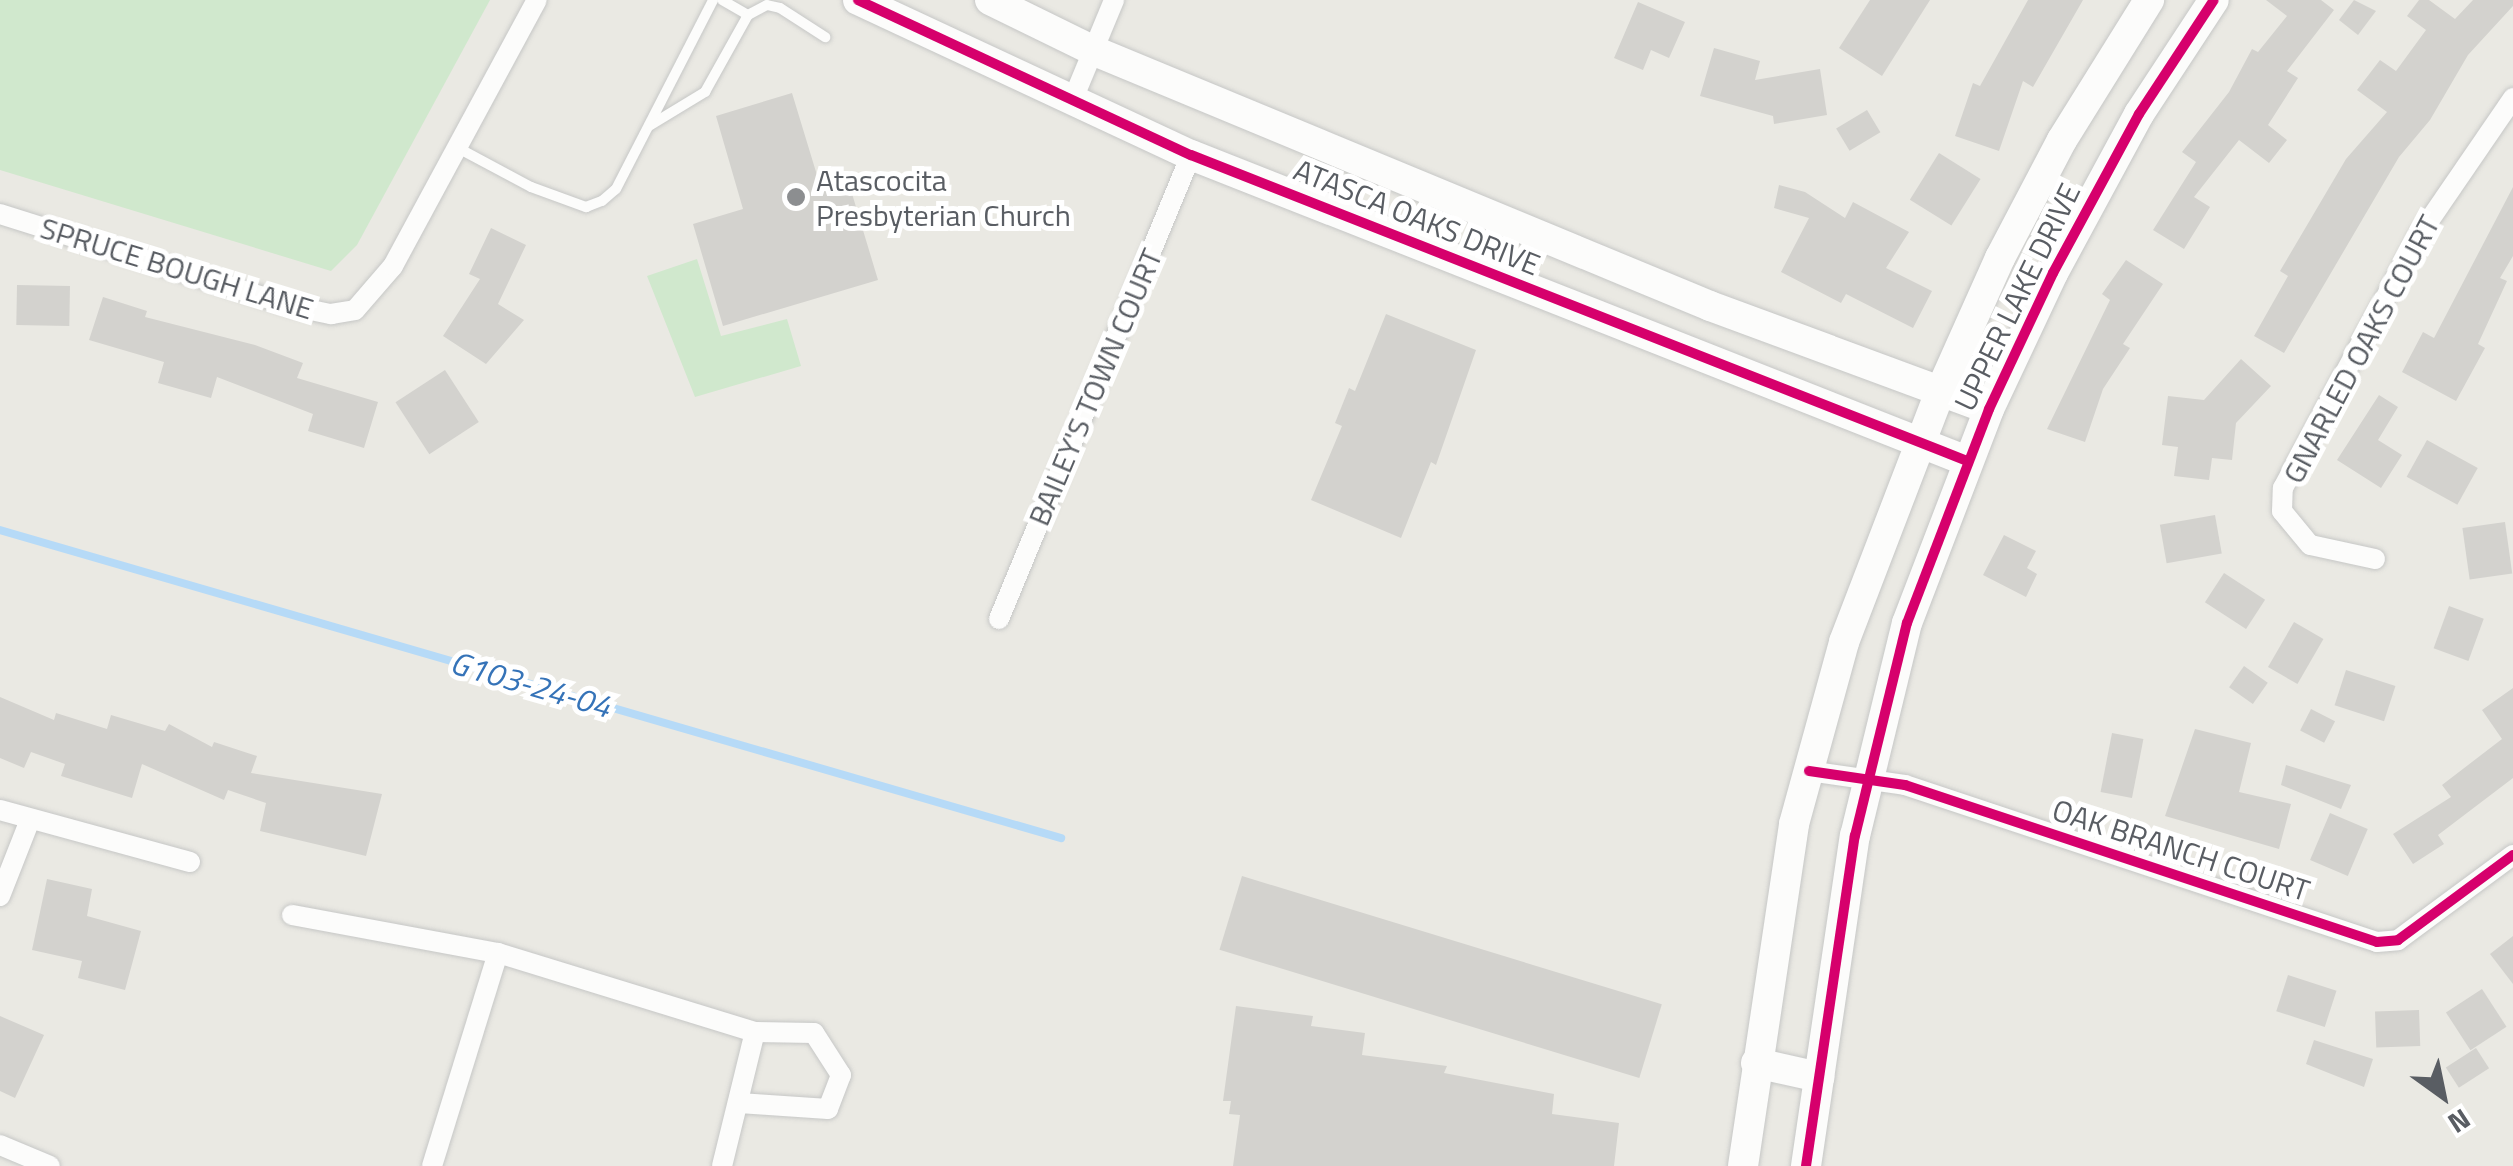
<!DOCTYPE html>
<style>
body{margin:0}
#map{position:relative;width:2513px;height:1166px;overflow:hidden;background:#eae9e3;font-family:"Titillium Web",sans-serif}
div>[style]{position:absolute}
.green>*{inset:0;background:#d0e8cd}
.stream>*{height:8px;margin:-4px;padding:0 4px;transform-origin:4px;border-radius:4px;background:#b6daf7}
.building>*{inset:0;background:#d3d2ce;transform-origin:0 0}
.roads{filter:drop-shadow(0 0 2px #c6c7c6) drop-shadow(0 0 2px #c6c7c6)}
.lane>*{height:10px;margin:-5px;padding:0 5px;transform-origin:5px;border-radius:5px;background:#fcfcfb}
.street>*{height:20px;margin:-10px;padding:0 10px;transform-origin:10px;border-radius:10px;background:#fcfcfb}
.secondary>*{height:30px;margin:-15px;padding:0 15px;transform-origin:15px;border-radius:15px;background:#fcfcfb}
.cycleway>*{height:10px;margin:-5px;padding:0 5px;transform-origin:5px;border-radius:5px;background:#d6006c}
.dots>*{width:28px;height:28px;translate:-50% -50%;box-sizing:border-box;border:5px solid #fff;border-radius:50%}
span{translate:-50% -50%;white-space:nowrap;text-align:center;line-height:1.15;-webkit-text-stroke:10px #fff;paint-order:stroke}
.poi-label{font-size:30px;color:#595d63}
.left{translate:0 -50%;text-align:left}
.street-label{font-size:30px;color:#595d63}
.water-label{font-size:32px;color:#3573b8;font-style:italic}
.north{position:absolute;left:2393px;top:1046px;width:100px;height:100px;-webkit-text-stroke:8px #fff;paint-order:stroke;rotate:147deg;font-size:28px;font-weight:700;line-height:40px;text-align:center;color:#595d63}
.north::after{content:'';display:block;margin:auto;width:35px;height:45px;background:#595d63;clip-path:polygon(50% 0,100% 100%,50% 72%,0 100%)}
</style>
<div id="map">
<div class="green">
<div style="clip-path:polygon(0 0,490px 0,357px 245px,331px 271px,0 170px)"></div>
<div style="clip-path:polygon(697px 259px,721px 336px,787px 319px,801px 366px,695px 397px,647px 276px)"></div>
</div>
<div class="stream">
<div style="left:0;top:530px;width:1105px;rotate:16.19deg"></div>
</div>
<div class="building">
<div style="clip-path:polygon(1870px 0,1930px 0,1882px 76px,1839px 48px)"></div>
<div style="clip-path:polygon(2028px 0,2083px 0,2033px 87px,2023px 81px,1999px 151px,1955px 136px,1973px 83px,1980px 86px)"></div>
<div style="clip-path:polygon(2266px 0,2321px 0,2334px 10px,2287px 71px,2298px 78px,2268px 125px,2287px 140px,2269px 163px,2239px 140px,2194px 197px,2210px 207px,2184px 249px,2153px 230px,2196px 162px,2182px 152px,2229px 92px,2252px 49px,2258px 52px,2287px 16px)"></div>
<div style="clip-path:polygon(2354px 0,2376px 11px,2358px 35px,2339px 20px)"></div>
<div style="clip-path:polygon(2419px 0,2429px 0,2455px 19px,2473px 0,2513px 0,2513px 6px,2468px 55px,2430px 120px,2399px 157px,2284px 353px,2254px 336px,2288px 276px,2280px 271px,2346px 159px,2387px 112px,2357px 90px,2380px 60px,2396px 71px,2426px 30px,2407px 16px)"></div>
<div style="clip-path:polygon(1638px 2px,1685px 22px,1669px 58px,1651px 50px,1643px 70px,1614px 58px)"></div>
<div style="clip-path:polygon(1714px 48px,1760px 61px,1755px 80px,1820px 69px,1827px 115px,1774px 124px,1773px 116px,1700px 96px)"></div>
<div style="clip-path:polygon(792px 93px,820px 185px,847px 177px,878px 280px,723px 326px,693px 224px,743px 209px,716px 116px)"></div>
<div style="left:1867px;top:110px;width:26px;height:36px;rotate:59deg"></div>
<div style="left:1939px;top:153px;width:49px;height:55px;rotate:32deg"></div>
<div style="clip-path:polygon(1779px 185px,1805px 192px,1845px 218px,1853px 202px,1909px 232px,1886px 268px,1932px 291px,1913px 328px,1846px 294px,1841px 303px,1781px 272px,1809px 218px,1774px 208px)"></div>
<div style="clip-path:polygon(2513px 187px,2513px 256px,2500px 278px,2507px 281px,2478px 344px,2485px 348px,2456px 401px,2402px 372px,2423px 332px,2434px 338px)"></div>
<div style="clip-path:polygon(491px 228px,526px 245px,498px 304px,524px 320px,486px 364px,443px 336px,480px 279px,469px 274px)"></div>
<div style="clip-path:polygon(2126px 260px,2163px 284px,2123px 344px,2130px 348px,2103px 389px,2085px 442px,2047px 429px,2110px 300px,2102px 294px)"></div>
<div style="left:17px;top:285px;width:53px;height:40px;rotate:1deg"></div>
<div style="clip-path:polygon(103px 297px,147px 311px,145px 317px,255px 345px,303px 363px,297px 378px,378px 402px,364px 448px,308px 431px,313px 414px,217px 377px,211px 398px,158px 383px,164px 362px,89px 340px)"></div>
<div style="clip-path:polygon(1386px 314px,1476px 350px,1436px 465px,1431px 462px,1401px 538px,1311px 500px,1342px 426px,1335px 423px,1349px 388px,1355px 391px)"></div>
<div style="clip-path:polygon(2241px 359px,2271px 386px,2236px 423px,2232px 460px,2212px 458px,2209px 480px,2174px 476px,2178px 447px,2162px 445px,2168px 396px,2204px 400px)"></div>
<div style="left:445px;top:370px;width:62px;height:59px;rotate:57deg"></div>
<div style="clip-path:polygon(2379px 395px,2398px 407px,2378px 440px,2402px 455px,2381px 488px,2337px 460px)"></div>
<div style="left:2427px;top:440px;width:58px;height:42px;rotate:29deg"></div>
<div style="left:2215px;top:515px;width:39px;height:56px;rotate:80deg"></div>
<div style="left:2505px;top:522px;width:52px;height:43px;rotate:82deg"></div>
<div style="clip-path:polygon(2004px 535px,2036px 551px,2027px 568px,2037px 574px,2026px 597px,1983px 575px)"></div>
<div style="left:2224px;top:573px;width:49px;height:35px;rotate:33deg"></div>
<div style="left:2449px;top:606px;width:37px;height:45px;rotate:20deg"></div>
<div style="left:2294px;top:622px;width:34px;height:52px;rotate:30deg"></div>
<div style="left:2244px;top:666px;width:29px;height:26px;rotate:35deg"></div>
<div style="left:2346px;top:670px;width:52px;height:37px;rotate:18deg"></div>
<div style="clip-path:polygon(2513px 688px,2513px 778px,2438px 835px,2444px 844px,2413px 864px,2393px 834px,2451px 797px,2442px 785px,2502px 739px,2482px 710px)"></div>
<div style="clip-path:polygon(0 697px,54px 720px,56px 713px,107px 729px,111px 715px,165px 731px,169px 724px,212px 747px,214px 742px,257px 756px,251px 773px,382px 794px,366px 856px,260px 831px,266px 803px,228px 790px,224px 800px,142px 764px,132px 798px,61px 776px,65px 764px,31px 752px,24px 768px,0 758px)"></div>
<div style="left:2311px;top:709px;width:27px;height:24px;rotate:27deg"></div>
<div style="clip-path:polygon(2195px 729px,2251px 743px,2239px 792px,2291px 804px,2279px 849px,2165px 816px)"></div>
<div style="left:2112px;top:733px;width:32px;height:60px;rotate:11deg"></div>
<div style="clip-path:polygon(2286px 765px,2351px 785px,2341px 809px,2281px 785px)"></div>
<div style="left:2330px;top:813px;width:41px;height:51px;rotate:23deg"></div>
<div style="left:1242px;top:876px;width:439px;height:77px;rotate:17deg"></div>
<div style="clip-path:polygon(47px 879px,92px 889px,87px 916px,141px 931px,125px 990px,78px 978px,82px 961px,32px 950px)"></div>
<div style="clip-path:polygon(2513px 936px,2513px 984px,2490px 954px)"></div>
<div style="left:2288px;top:975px;width:51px;height:38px;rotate:18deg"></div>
<div style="left:2482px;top:989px;width:45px;height:43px;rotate:57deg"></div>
<div style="clip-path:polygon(1236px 1006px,1313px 1016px,1311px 1026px,1365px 1033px,1362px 1055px,1447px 1066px,1444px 1073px,1554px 1094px,1552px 1114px,1619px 1123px,1614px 1166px,1233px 1166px,1240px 1115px,1229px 1114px,1231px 1101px,1223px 1101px)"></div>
<div style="left:2419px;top:1010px;width:36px;height:44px;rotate:88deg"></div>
<div style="clip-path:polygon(0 1016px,44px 1035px,15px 1098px,0 1091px)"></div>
<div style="clip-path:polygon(2314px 1040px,2373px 1059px,2364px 1087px,2306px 1064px)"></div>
<div style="left:2476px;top:1048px;width:24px;height:36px;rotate:57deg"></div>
</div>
<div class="roads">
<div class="lane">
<div style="left:722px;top:0;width:30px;rotate:30deg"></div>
<div style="left:649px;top:126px;width:66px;rotate:-31.3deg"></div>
<div style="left:705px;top:92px;width:88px;rotate:-60.8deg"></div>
<div style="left:748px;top:15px;width:21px;rotate:-28deg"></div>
<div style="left:767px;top:5px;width:13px;rotate:13deg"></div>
<div style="left:780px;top:8px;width:54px;rotate:32.8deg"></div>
<div style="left:458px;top:148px;width:83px;rotate:28.1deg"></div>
<div style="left:531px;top:187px;width:59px;rotate:20deg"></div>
<div style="left:586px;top:207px;width:17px;rotate:-21deg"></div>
<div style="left:602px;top:201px;width:18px;rotate:-41deg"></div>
<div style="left:616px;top:189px;width:212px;rotate:-62.8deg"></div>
</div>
<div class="street">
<div style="left:1071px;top:104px;width:113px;rotate:-67.5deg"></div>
<div style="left:0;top:214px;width:306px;rotate:17.5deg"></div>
<div style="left:292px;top:306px;width:40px;rotate:12deg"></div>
<div style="left:331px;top:314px;width:24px;rotate:-9deg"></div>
<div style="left:355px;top:310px;width:58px;rotate:-49.2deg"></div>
<div style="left:393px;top:266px;width:302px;rotate:-61.6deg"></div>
<div style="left:2375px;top:559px;width:66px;rotate:-167.8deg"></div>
<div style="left:2310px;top:545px;width:44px;rotate:-129.5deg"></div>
<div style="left:2282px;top:511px;width:23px;rotate:-88deg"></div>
<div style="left:2283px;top:488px;width:289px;rotate:-61.7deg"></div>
<div style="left:2420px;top:234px;width:165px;rotate:-55.6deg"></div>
<div style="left:999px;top:619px;width:502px;rotate:-67.52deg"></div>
<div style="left:1809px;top:771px;width:97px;rotate:8.3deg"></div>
<div style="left:1905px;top:785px;width:497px;rotate:18.4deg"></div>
<div style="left:2377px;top:942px;width:21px;rotate:-5deg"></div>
<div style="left:2398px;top:940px;width:143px;rotate:-36.5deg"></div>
<div style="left:0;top:810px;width:197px;rotate:15.3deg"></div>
<div style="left:0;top:896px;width:82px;rotate:-68.5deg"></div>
<div style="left:292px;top:915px;width:209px;rotate:10.5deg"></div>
<div style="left:498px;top:953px;width:269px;rotate:17.1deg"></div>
<div style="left:755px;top:1032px;width:59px;rotate:1deg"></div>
<div style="left:814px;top:1033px;width:50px;rotate:57.3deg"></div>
<div style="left:841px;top:1075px;width:36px;rotate:111deg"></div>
<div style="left:828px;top:1109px;width:89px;rotate:-176.1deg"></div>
<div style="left:0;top:1145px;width:54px;rotate:22.8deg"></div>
<div style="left:432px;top:1166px;width:223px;rotate:-72.8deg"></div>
<div style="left:722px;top:1166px;width:138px;rotate:-76.2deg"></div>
</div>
<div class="secondary">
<div style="left:858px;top:0;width:367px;rotate:25deg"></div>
<div style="left:1191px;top:155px;width:834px;rotate:21.52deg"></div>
<div style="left:990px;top:0;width:114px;rotate:26.1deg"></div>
<div style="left:1092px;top:50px;width:669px;rotate:22.5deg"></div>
<div style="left:1710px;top:306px;width:297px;rotate:20.3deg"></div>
<div style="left:1756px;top:1063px;width:65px;rotate:12.5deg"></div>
<div style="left:1743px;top:1166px;width:346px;rotate:-81.5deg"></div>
<div style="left:1794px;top:824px;width:189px;rotate:-74.6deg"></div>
<div style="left:1844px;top:642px;width:268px;rotate:-69deg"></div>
<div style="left:1940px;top:392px;width:147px;rotate:-65.9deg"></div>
<div style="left:2000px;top:258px;width:133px;rotate:-62.3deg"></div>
<div style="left:2062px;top:140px;width:165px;rotate:-58.1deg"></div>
<div style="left:1806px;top:1166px;width:334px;rotate:-81.6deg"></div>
<div style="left:1855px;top:836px;width:219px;rotate:-76.3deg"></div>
<div style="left:1907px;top:623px;width:229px;rotate:-69deg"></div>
<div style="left:1989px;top:409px;width:150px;rotate:-64.8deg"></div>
<div style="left:2053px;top:273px;width:181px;rotate:-61.6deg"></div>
<div style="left:2139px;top:114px;width:136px;rotate:-56.7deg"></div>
</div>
</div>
<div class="cycleway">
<div style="left:858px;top:0;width:367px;rotate:25deg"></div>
<div style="left:1191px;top:155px;width:834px;rotate:21.52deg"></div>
<div style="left:1809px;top:771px;width:97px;rotate:8.3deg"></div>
<div style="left:1905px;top:785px;width:497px;rotate:18.4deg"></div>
<div style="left:2377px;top:942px;width:21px;rotate:-5deg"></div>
<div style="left:2398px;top:940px;width:143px;rotate:-36.5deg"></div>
<div style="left:1806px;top:1166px;width:334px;rotate:-81.6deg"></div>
<div style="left:1855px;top:836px;width:219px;rotate:-76.3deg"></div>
<div style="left:1907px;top:623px;width:229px;rotate:-69deg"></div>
<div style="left:1989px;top:409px;width:150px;rotate:-64.8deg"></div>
<div style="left:2053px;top:273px;width:181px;rotate:-61.6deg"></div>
<div style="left:2139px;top:114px;width:136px;rotate:-56.7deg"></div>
</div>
<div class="dots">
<div style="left:796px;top:197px;background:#8c8e90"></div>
</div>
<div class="poi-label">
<span class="left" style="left:816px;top:197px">Atascocita<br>Presbyterian Church</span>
</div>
<div class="street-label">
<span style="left:1417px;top:217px;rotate:22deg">ATASCA OAKS DRIVE</span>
<span style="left:177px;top:268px;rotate:17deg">SPRUCE BOUGH LANE</span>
<span style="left:2017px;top:297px;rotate:-64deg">UPPER LAKE DRIVE</span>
<span style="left:2361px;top:349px;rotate:-62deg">GNARLED OAKS COURT</span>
<span style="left:1095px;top:387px;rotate:-67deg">BAILEY'S TOWN COURT</span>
<span style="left:2181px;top:850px;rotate:18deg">OAK BRANCH COURT</span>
</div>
<div class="water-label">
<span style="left:531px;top:684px;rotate:16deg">G103-24-04</span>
</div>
<div class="north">N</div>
</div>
